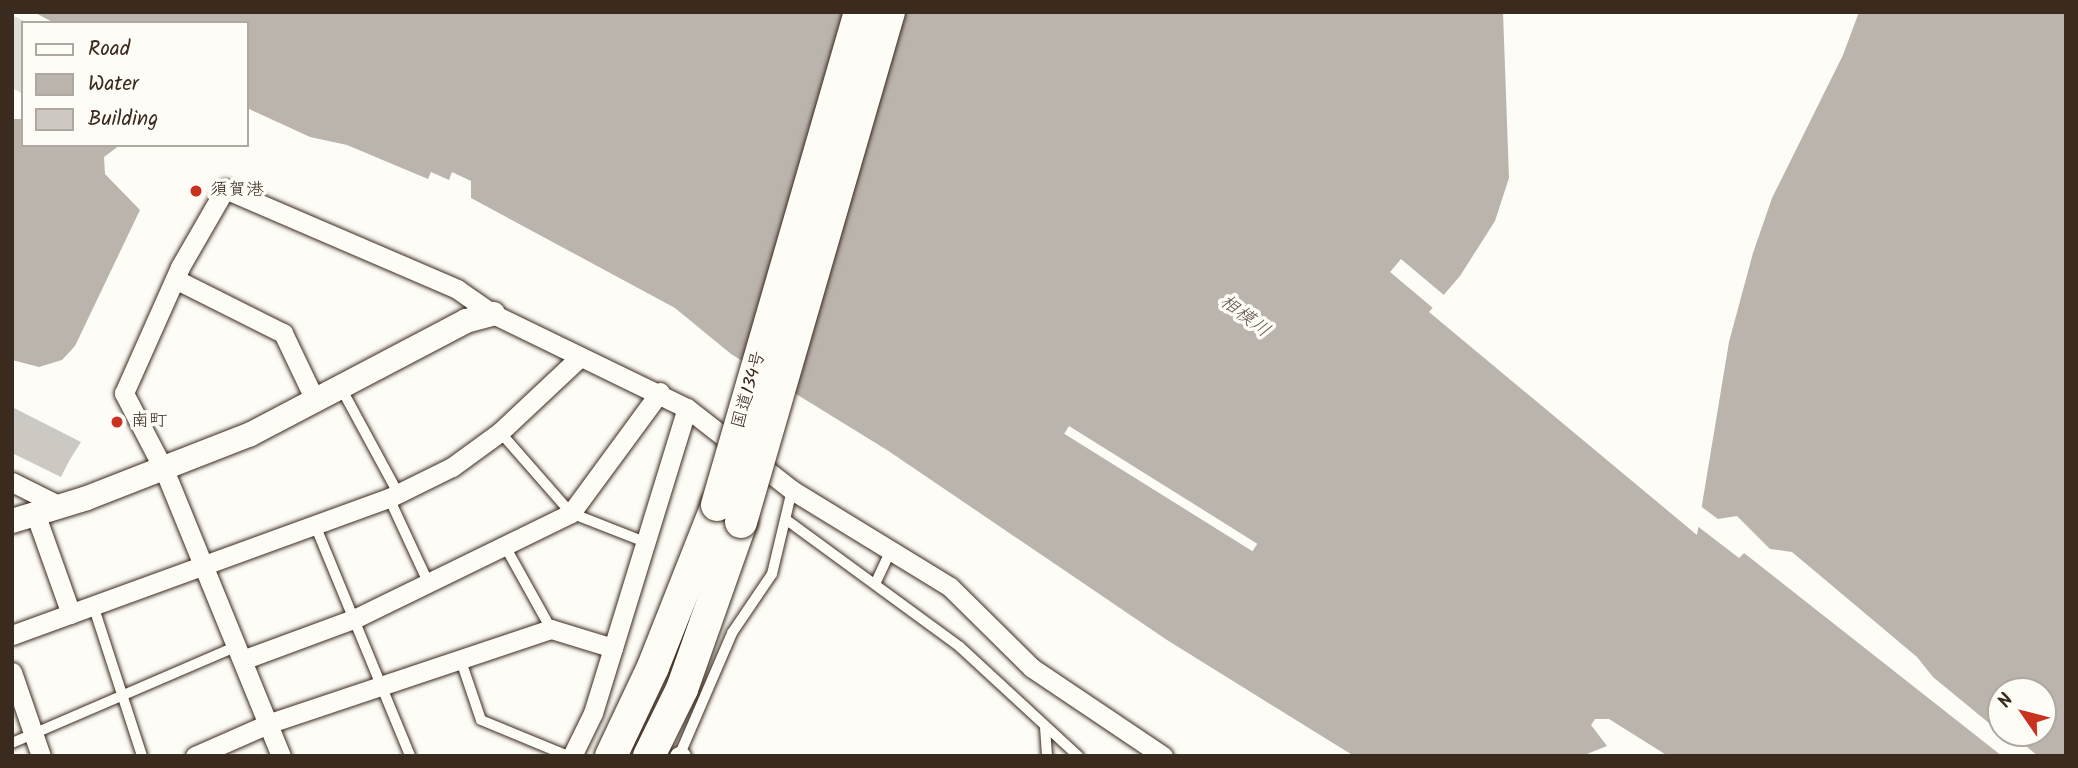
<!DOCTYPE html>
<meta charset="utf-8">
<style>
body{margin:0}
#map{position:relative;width:2078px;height:768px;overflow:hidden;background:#fdfcf7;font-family:Kalam,"Klee One",sans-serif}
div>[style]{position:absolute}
.green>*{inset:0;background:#e1ded7}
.water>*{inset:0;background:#bbb4ad}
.pier>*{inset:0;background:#fdfcf7;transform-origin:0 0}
.shadow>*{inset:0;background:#0003}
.building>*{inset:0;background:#cdc8c2}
.roads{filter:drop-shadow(0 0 2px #3b2a1e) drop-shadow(0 0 2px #3b2a1e)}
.service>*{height:10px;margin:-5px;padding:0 5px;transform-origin:5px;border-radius:5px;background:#fdfcf7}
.minor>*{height:19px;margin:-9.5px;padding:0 9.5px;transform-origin:9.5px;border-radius:9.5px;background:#fdfcf7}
.tertiary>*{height:24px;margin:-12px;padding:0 12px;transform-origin:12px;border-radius:12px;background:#fdfcf7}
.trunk>*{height:32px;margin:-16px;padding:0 16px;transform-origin:16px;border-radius:16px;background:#fdfcf7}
.bridges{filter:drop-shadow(0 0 2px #3b2a1e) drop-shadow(0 0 2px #3b2a1e)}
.trunk-bridge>*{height:32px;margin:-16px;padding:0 16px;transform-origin:16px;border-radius:16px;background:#fdfcf7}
.dots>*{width:19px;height:19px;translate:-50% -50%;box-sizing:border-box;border:4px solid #fdfcf7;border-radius:50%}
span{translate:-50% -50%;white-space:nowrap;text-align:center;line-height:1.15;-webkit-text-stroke:7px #fdfcf7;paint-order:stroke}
.poi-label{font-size:18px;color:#3b2a1e}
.left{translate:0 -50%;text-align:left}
.street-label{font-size:18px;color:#3b2a1e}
.water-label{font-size:19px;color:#615349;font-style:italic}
.frame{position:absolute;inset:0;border:14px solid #3b2a1e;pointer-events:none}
.legend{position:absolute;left:21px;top:21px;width:228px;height:126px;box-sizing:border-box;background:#fdfcf7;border:2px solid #afa8a0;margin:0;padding:9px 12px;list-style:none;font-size:21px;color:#3b2a1e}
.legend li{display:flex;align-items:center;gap:14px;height:35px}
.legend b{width:35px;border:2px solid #afa8a0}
.north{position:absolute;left:1987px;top:677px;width:70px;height:70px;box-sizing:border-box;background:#fdfcf7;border:2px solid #afa8a0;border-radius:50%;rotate:305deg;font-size:19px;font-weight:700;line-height:28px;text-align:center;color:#3b2a1e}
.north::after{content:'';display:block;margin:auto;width:24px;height:32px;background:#c8321e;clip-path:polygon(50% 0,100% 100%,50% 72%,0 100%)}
</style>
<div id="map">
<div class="green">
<div style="clip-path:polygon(12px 15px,28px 23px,23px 23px,23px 94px,12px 88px)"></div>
</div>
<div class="water">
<div style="clip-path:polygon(evenodd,34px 12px,1503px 12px,1509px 178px,1495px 221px,1460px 276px,1429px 312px,1697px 535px,1729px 342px,1753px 253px,1772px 198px,1843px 55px,1859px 12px,2066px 12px,2066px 756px,1668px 756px,1609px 719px,1595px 719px,1591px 725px,1607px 746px,1582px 756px,1354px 756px,1167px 640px,887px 450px,731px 354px,675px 308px,471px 198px,471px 181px,452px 172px,449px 180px,431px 172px,428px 179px,347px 145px,310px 137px,247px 108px,247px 23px,54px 23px,34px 12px,2001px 691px,2043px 691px,2043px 733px,2001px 733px,2001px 691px)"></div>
<div style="clip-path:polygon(12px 119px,23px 119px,23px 145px,120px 145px,104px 157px,105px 174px,140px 210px,75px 346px,62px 360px,39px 367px,12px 360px)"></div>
</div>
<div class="pier">
<div style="left:1401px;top:259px;width:59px;height:17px;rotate:40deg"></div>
<div style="left:1069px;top:426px;width:222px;height:9px;rotate:32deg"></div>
<div style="clip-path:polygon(1699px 505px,1718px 519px,1737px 516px,1770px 549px,1792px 552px,1917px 657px,1933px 677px,2001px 733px,2012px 740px,2015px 737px,2038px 756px,2002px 756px,1744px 553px,1739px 558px,1696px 525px)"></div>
</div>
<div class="shadow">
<div style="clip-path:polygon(12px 407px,81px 442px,60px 475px,12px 451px)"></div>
</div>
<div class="building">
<div style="clip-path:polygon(12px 419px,74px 451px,61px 477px,12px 453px)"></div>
</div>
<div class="roads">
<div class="service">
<div style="left:341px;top:388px;width:119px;rotate:61.5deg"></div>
<div style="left:500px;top:432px;width:108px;rotate:48.8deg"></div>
<div style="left:571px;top:513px;width:79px;rotate:21.4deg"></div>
<div style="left:389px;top:498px;width:95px;rotate:65.1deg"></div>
<div style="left:788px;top:521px;width:213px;rotate:36.2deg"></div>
<div style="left:960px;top:647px;width:161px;rotate:42.7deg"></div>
<div style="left:315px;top:525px;width:250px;rotate:67.6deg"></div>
<div style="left:506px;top:548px;width:93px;rotate:60.9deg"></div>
<div style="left:876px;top:582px;width:35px;rotate:-65deg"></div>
<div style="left:93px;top:605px;width:159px;rotate:72deg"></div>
<div style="left:460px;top:658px;width:65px;rotate:71.3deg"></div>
<div style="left:481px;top:720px;width:94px;rotate:22.5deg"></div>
<div style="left:1045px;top:727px;width:29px;rotate:86deg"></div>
<div style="left:12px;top:743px;width:245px;rotate:-23.3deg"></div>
<div style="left:680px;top:754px;width:132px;rotate:-66.7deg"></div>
<div style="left:732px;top:633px;width:71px;rotate:-55.9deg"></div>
<div style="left:772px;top:574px;width:86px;rotate:-76.6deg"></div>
</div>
<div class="minor">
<div style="left:175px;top:279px;width:121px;rotate:26.6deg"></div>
<div style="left:283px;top:333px;width:74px;rotate:64.5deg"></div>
<div style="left:12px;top:482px;width:56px;rotate:26.6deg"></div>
<div style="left:35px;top:513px;width:107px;rotate:70.4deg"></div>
<div style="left:12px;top:635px;width:401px;rotate:-20deg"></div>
<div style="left:389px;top:498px;width:70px;rotate:-26.2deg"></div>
<div style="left:452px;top:467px;width:59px;rotate:-36.1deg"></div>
<div style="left:500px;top:432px;width:110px;rotate:-43.2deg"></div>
<div style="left:245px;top:659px;width:118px;rotate:-20.3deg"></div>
<div style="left:356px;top:618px;width:239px;rotate:-26deg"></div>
<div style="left:571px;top:513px;width:150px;rotate:-53.7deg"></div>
<div style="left:12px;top:672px;width:89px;rotate:71deg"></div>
<div style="left:195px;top:756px;width:82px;rotate:-23.7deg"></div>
<div style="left:270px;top:723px;width:296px;rotate:-18.5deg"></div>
<div style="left:551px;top:629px;width:65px;rotate:17deg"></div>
<div style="left:281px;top:756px;width:309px;rotate:-112.2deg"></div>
<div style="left:164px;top:470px;width:87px;rotate:-117.5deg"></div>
<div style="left:124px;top:393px;width:138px;rotate:-66deg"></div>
<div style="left:180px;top:267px;width:90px;rotate:-60deg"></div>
<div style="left:225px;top:189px;width:253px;rotate:23.3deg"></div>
<div style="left:457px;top:289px;width:44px;rotate:34.8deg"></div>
<div style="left:493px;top:314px;width:216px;rotate:25.9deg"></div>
<div style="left:687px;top:408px;width:133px;rotate:38deg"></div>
<div style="left:792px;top:490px;width:185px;rotate:31.5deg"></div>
<div style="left:950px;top:587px;width:115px;rotate:44.6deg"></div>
<div style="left:1032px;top:668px;width:158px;rotate:33.9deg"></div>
<div style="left:572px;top:756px;width:48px;rotate:-64deg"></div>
<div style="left:593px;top:713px;width:319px;rotate:-72.9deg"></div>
<div style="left:679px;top:756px;width:2px"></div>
</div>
<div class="tertiary">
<div style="left:12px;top:521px;width:78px;rotate:-17deg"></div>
<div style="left:87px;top:498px;width:174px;rotate:-21.3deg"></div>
<div style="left:249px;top:435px;width:245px;rotate:-27.7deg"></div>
<div style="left:466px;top:321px;width:28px;rotate:-15deg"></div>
</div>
<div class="trunk">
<div style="left:611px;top:756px;width:98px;rotate:-64.7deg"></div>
<div style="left:653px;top:667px;width:174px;rotate:-68.4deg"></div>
<div style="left:649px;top:756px;width:75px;rotate:-63.8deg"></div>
<div style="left:682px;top:689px;width:177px;rotate:-70.5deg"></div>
</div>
</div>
<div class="bridges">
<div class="trunk-bridge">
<div style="left:717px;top:505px;width:513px;rotate:-73.82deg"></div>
<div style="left:741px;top:522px;width:531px;rotate:-73.82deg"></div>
</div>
</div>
<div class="dots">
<div style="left:196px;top:191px;background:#c8321e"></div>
<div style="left:117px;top:422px;background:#c8321e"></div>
</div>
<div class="poi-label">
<span class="left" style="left:210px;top:191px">須賀港</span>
<span class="left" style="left:131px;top:422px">南町</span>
</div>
<div class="street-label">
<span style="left:750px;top:390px;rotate:-74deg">国道134号</span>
</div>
<div class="water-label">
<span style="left:1244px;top:317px;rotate:37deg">相模川</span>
</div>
<div class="frame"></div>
<ul class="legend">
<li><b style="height:9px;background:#fdfcf7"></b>Road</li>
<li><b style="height:19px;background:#bbb4ad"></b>Water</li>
<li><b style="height:19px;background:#cdc8c2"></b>Building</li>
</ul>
<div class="north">N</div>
</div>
